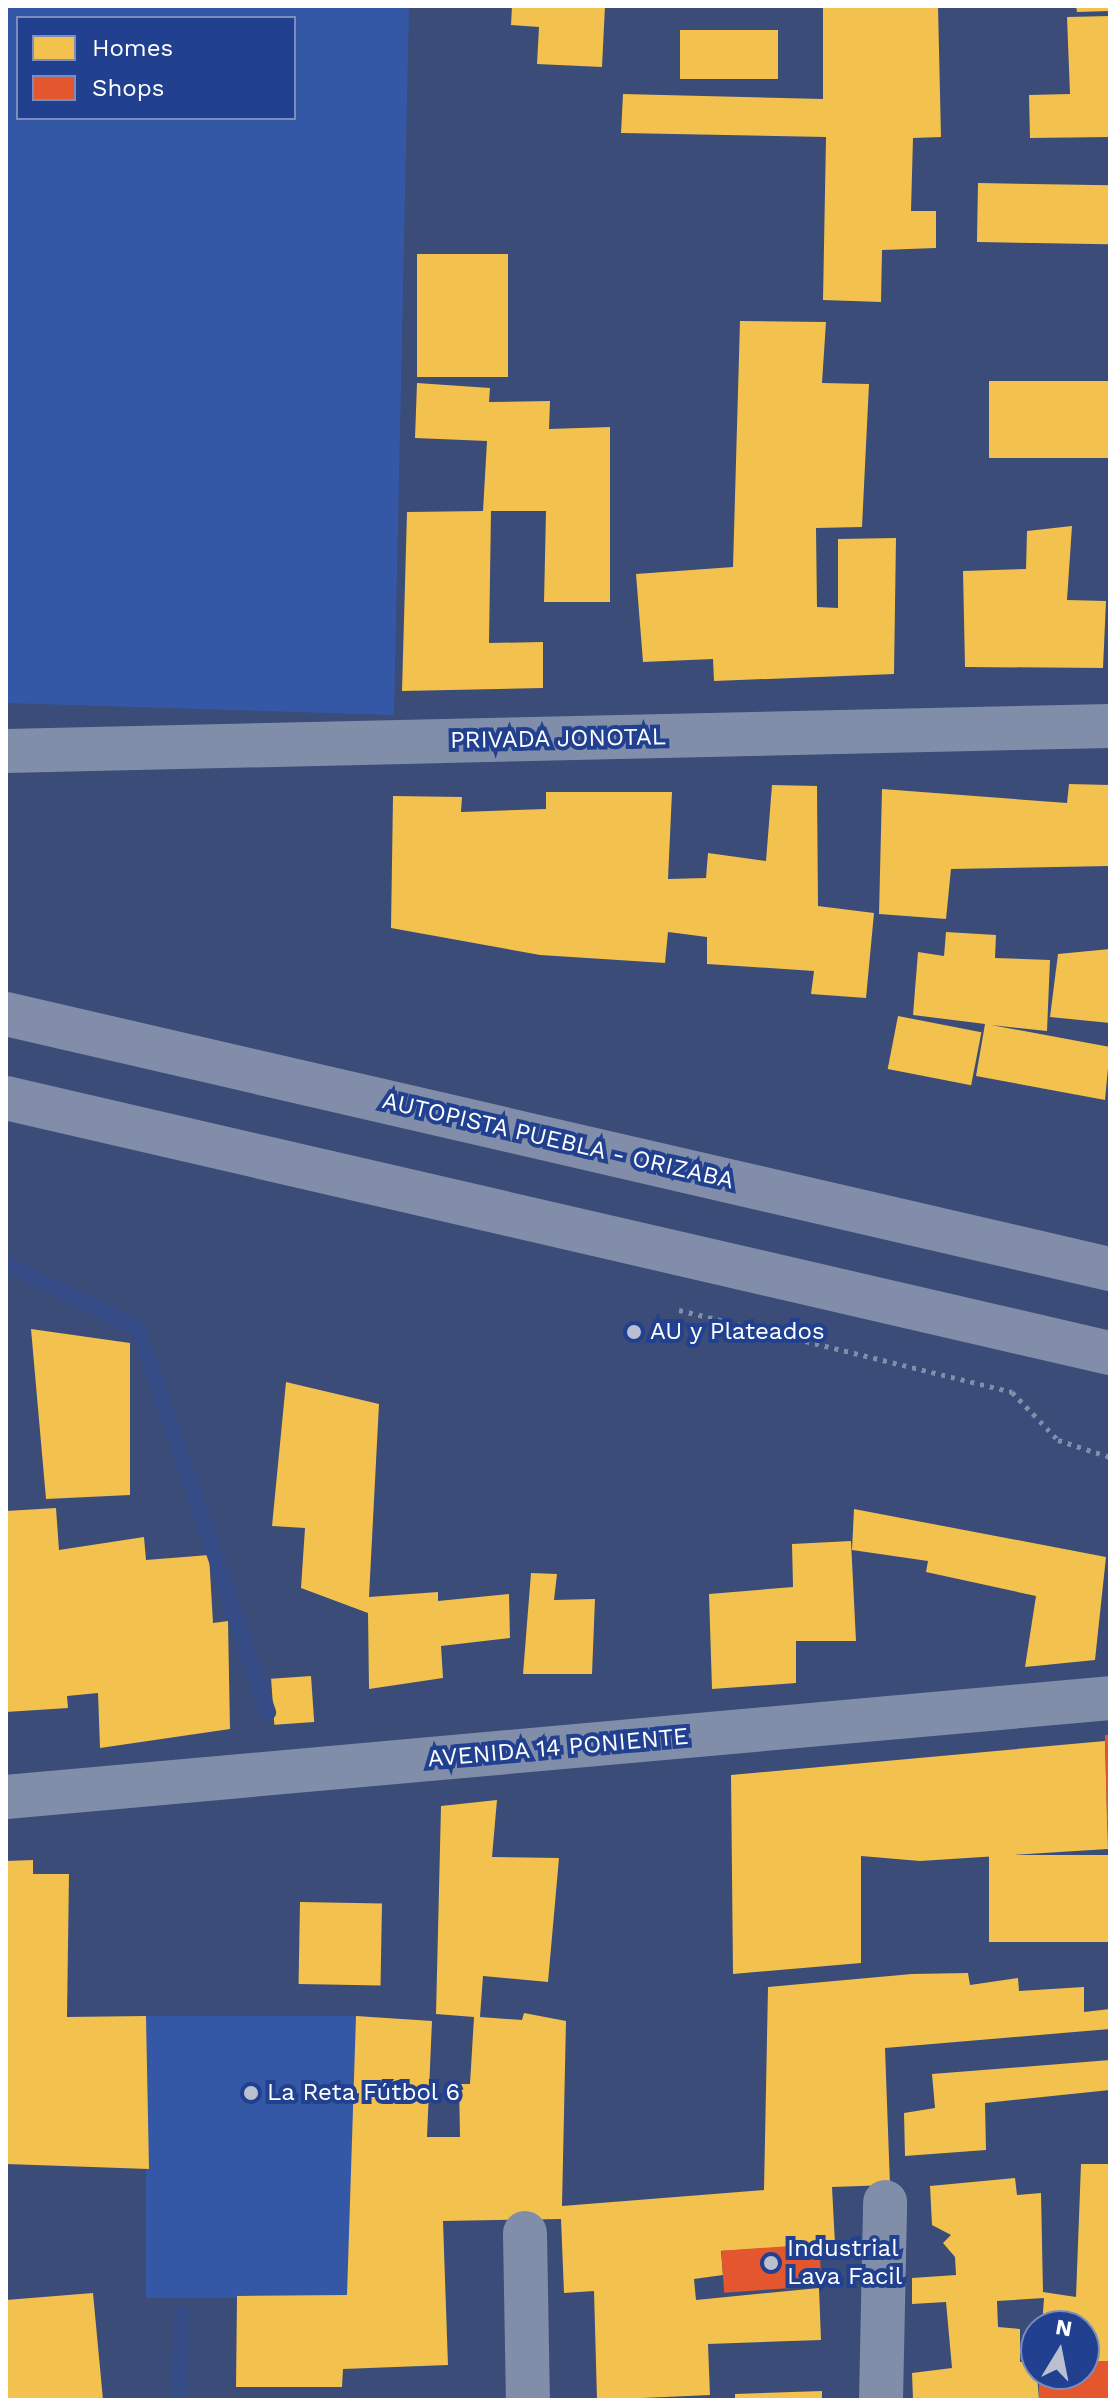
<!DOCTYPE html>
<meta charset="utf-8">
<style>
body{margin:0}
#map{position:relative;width:1116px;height:2406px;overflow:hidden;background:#3a4c77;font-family:"Work Sans",sans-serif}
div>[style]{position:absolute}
.green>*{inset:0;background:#3558a6;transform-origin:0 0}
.homes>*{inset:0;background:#f2c14e;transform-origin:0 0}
.shops>*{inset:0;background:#e4572e;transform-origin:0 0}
.stream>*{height:16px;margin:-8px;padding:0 8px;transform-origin:8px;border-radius:8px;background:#354c86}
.path>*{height:5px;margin-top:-2.5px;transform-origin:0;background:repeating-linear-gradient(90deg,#818eaa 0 4px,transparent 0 10px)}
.minor>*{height:44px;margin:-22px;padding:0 22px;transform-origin:22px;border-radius:22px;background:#818eaa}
.highway>*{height:44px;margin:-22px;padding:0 22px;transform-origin:22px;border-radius:22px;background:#818da9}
.dots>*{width:22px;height:22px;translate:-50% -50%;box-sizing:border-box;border:4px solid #214190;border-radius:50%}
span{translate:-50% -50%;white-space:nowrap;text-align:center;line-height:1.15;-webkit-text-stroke:8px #214190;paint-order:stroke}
.street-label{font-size:24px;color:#fff}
.poi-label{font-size:24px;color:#fff}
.left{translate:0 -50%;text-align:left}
.frame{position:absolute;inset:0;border:8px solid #fff;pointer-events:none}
.legend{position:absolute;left:16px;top:16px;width:280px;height:104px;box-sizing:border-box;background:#214190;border:2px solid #7a8dbc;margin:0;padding:10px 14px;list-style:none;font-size:24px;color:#fff}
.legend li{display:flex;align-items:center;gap:16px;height:40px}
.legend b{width:40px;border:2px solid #7a8dbc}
.north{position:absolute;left:1020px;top:2310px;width:80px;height:80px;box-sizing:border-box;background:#214190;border:2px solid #7a8dbc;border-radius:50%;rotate:10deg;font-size:22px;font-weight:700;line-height:32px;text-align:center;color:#fff}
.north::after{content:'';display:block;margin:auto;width:28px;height:36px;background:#bac0cf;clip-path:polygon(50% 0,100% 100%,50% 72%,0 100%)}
</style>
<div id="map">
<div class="green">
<div style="clip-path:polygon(evenodd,6px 6px,409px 6px,394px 715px,6px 703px,6px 6px,18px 18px,294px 18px,294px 118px,18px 118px,18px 18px)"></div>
<div style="left:146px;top:2016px;width:210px;height:282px"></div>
</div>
<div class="homes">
<div style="clip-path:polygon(512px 6px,605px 6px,602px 67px,537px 64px,539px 27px,511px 25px)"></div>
<div style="clip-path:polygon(938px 6px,941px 137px,913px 138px,911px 211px,936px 211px,936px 248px,882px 250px,881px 302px,823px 300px,826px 137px,621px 133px,623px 94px,823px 99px,823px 8px)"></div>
<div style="clip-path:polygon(1076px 6px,1110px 6px,1110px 11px,1077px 12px)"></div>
<div style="clip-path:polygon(1110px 16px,1110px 137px,1030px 138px,1029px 95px,1070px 94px,1067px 17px)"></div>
<div style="left:680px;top:30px;width:98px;height:49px"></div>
<div style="left:978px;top:183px;width:132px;height:59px;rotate:1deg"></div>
<div style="left:508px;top:254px;width:123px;height:91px;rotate:90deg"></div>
<div style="clip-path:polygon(740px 321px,826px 322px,822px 383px,869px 384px,862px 527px,816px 528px,817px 607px,838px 608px,838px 539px,896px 538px,894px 674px,714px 681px,713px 659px,643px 662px,636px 574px,733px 567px)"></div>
<div style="left:1110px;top:381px;width:77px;height:121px;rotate:90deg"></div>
<div style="clip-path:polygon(417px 383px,490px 388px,489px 402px,550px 401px,549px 429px,610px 427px,610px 602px,544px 602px,546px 511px,491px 511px,489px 643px,543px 642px,543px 688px,402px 691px,407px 512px,483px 511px,487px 441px,415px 438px)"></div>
<div style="clip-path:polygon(1072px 526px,1067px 600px,1106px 601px,1103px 668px,965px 667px,963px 571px,1026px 569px,1027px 531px)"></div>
<div style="clip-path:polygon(1069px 784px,1110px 785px,1110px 866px,951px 869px,946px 919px,879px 914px,882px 789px,1067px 803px)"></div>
<div style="clip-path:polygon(772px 785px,817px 786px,818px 906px,874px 913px,866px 998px,811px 994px,814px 971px,707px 964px,707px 937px,668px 932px,665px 963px,540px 955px,391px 928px,393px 796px,462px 797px,461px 812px,546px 809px,546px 792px,672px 792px,668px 879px,706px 878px,708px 853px,766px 861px)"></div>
<div style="clip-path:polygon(946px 932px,996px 935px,995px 958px,1050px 960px,1047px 1031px,991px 1025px,1110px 1047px,1105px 1100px,976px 1076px,985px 1024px,913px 1015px,918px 952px,944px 956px)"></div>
<div style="clip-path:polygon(1110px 949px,1110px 1023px,1050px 1017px,1058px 954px)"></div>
<div style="left:898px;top:1016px;width:85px;height:54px;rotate:11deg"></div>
<div style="clip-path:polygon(31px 1329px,130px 1343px,130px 1495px,46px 1499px)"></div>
<div style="clip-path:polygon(286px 1382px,379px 1404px,369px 1597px,438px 1592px,438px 1601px,509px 1594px,510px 1638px,441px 1646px,443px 1678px,369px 1689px,368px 1613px,301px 1588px,305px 1528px,272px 1526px)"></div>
<div style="clip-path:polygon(56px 1508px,59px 1550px,144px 1537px,146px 1560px,209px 1555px,213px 1623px,228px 1621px,230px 1729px,100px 1748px,98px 1693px,67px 1696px,68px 1708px,6px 1712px,6px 1511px)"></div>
<div style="clip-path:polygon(854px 1509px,1106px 1557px,1095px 1660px,1025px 1667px,1036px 1596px,926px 1572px,928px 1561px,852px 1550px)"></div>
<div style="clip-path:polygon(851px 1541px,856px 1641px,796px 1641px,796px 1683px,712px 1689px,709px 1594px,793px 1587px,792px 1544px)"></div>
<div style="clip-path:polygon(531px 1573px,557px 1574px,554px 1600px,595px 1599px,592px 1674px,523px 1674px)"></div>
<div style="left:311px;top:1676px;width:46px;height:40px;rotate:86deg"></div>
<div style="clip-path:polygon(1105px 1741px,1108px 1849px,920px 1861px,861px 1856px,861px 1963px,733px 1974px,731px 1775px)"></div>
<div style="clip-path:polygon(497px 1800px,492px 1857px,559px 1858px,548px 1982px,483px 1976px,480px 2017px,522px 2020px,524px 2013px,566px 2021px,562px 2206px,764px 2190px,768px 1987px,912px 1974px,968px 1973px,970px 1985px,1018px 1978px,1019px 1991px,1084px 1987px,1084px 2012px,1110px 2009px,1110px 2029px,885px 2048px,890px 2185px,832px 2187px,835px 2244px,721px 2251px,723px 2275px,694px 2279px,696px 2300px,819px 2288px,821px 2340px,708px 2344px,710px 2395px,597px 2400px,594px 2291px,564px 2293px,561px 2219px,443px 2221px,448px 2365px,343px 2369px,342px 2387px,236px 2387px,237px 2296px,347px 2295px,356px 2016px,432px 2021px,427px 2137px,460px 2137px,459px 2084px,470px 2084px,474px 2017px,436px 2014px,441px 1806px)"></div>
<div style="left:1110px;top:1855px;width:87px;height:121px;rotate:90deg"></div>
<div style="clip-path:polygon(33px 1860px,33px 1874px,69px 1874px,67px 2017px,146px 2016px,149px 2169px,6px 2164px,6px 1861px)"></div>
<div style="left:300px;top:1902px;width:82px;height:82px;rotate:1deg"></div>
<div style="clip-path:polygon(1110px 2060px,1110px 2090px,985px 2103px,986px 2150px,905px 2156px,904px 2113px,935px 2108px,932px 2074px)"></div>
<div style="clip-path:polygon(1081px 2164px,1110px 2164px,1110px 2361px,1084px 2361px,1084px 2326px,1042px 2326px,1044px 2298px,997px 2301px,998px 2327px,1020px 2329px,1020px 2362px,1036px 2361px,1039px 2400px,913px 2400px,912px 2373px,952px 2368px,946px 2302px,912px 2304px,912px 2278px,956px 2275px,955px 2257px,943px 2243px,951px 2235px,932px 2225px,930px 2186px,1015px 2178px,1017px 2195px,1041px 2193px,1043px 2292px,1076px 2297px)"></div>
<div style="clip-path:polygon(93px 2293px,103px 2400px,6px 2400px,6px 2300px)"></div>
<div style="clip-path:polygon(822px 2391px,822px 2400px,735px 2400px,735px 2394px)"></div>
</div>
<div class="shops">
<div style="clip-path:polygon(1105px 1735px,1110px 1735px,1110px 1822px,1107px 1822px)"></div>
<div style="left:819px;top:2244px;width:42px;height:98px;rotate:86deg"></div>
<div style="clip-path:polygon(1084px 2361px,1110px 2361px,1110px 2400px,1039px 2400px,1039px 2374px,1084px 2374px)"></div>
</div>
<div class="stream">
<div style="left:6px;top:1264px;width:147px;rotate:25.9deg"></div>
<div style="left:138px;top:1328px;width:406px;rotate:71.3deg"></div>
<div style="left:179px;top:2400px;width:87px;rotate:-88deg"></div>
</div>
<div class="path">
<div style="left:679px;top:1310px;width:343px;rotate:13.8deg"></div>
<div style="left:1012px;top:1392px;width:66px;rotate:46.2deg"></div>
<div style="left:1058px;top:1440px;width:55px;rotate:18.1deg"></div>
</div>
<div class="minor">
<div style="left:6px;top:751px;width:1104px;rotate:-1.3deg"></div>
<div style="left:6px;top:1797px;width:1108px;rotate:-5.12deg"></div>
<div style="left:525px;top:2233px;width:167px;rotate:89deg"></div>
<div style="left:881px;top:2400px;width:198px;rotate:-88.8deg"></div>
</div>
<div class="highway">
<div style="left:6px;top:1014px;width:1133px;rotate:13.01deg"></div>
<div style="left:6px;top:1098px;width:1133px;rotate:13.01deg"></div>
</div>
<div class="dots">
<div style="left:634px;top:1332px;background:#bac0cf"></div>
<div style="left:251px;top:2093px;background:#bac0cf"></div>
<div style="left:771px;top:2263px;background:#bac0cf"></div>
</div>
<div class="street-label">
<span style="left:558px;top:739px;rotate:-1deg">PRIVADA JONOTAL</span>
<span style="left:558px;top:1141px;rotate:13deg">AUTOPISTA PUEBLA - ORIZABA</span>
<span style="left:558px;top:1748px;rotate:-5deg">AVENIDA 14 PONIENTE</span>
</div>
<div class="poi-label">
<span class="left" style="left:650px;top:1332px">AU y Plateados</span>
<span class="left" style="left:267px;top:2093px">La Reta Fútbol 6</span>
<span class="left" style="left:787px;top:2263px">Industrial<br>Lava Facil</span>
</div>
<div class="frame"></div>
<ul class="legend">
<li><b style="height:22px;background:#f2c14e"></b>Homes</li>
<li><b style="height:22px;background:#e4572e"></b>Shops</li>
</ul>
<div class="north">N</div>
</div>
